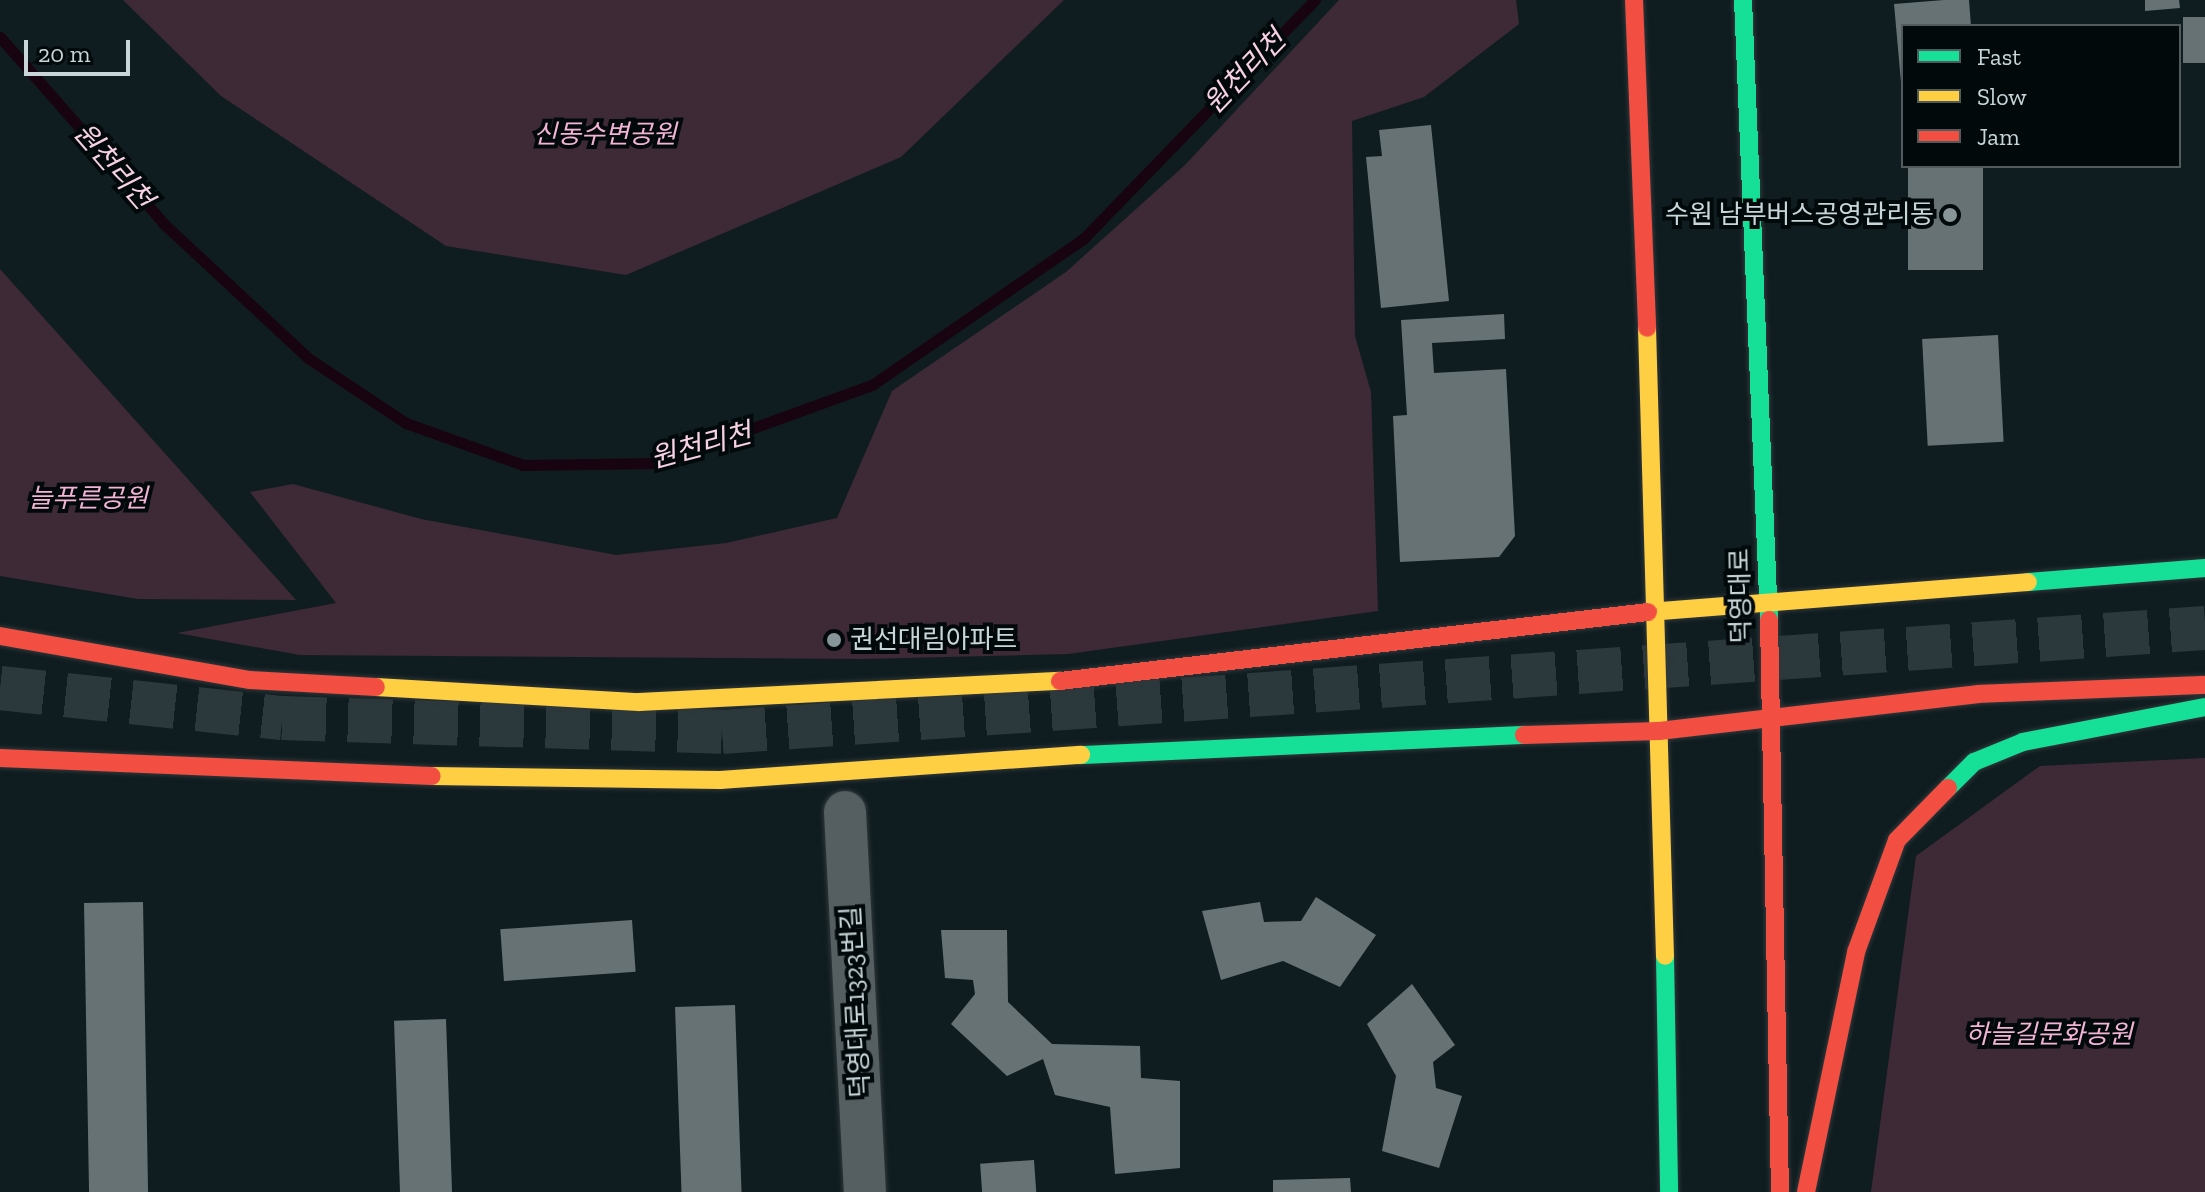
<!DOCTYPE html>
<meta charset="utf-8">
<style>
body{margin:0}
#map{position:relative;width:2205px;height:1192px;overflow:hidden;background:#101d20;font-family:"Zilla Slab","Noto Sans KR",serif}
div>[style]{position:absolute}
.green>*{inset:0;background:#3d2a36}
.stream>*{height:11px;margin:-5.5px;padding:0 5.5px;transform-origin:5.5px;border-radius:5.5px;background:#170410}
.building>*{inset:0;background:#677275;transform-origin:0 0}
.secondary-tunnel>*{height:44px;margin-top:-22px;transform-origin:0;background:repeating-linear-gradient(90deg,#2c393c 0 44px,transparent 0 66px)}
.roads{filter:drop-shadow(0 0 2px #30383b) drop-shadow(0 0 2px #30383b)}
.street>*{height:42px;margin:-21px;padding:0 21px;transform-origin:21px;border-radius:21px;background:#555e61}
.fast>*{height:18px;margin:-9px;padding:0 9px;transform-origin:9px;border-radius:9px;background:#16e098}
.slow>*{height:18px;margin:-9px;padding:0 9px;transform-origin:9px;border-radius:9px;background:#ffcf43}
.jam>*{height:18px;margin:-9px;padding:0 9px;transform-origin:9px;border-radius:9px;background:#f24e42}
.dots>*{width:22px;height:22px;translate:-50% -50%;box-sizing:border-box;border:4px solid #02090b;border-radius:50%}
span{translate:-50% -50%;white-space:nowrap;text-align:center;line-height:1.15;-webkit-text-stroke:8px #02090b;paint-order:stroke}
.park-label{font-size:26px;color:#f3b3d4;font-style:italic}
.poi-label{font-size:26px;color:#c8d6d9}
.right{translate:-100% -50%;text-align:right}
.left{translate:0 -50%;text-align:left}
.street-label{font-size:26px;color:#c8d6d9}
.water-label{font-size:28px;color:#f8d1e5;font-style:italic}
.legend{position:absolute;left:1901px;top:24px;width:280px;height:144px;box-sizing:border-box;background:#02090b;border:2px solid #515b5d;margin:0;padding:10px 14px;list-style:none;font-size:24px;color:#c8d6d9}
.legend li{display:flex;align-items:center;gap:16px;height:40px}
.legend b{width:40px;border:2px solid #515b5d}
.scale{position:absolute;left:24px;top:40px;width:106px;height:36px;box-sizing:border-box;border:4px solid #c8d6d9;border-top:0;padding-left:10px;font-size:24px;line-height:28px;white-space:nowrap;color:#c8d6d9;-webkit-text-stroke:6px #02090b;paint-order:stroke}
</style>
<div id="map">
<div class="green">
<div style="clip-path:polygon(123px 0,1064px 0,901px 157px,626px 275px,446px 246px,221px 96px)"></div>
<div style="clip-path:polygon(1339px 0,1516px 0,1519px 24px,1424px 97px,1352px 121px,1355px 336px,1371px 392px,1378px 611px,1068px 654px,862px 659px,300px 655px,177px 633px,336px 603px,250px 492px,293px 484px,421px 519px,616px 555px,726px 543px,837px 518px,892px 391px,1066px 272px,1185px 165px)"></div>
<div style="clip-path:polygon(0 269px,296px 600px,138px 599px,0 576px)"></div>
<div style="clip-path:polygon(2205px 758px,2205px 1192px,1871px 1192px,1916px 856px,2040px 766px)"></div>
</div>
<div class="stream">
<div style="left:0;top:37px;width:249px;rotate:48.7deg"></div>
<div style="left:164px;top:224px;width:197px;rotate:42.9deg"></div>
<div style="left:308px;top:358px;width:118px;rotate:33.6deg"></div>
<div style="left:406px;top:423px;width:124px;rotate:19.7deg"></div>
<div style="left:523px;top:465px;width:133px;rotate:-0.9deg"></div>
<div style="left:656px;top:463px;width:230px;rotate:-19.9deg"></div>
<div style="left:872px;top:385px;width:258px;rotate:-34.7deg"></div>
<div style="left:1084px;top:238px;width:332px;rotate:-45.9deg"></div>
</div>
<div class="building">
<div style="clip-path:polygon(1944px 0,1969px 0,1971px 26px,1903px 26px,1901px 82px,1894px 4px)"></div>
<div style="clip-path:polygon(2145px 0,2179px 0,2180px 8px,2145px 11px)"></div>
<div style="left:2205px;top:17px;width:46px;height:22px;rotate:90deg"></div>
<div style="clip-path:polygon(1431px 125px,1449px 301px,1381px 308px,1366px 157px,1382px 156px,1379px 130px)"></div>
<div style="left:1908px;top:166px;width:75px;height:104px"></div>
<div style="clip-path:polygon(1504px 314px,1505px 339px,1432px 343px,1434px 373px,1506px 369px,1515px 536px,1499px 557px,1400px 562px,1393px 416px,1407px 415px,1401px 320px)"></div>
<div style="left:1998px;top:335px;width:107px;height:76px;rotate:87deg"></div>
<div style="clip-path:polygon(1316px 897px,1376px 935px,1340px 987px,1283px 961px,1221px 980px,1202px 911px,1260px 902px,1264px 922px,1301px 921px)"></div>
<div style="left:143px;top:902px;width:290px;height:59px;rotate:89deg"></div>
<div style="left:632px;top:920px;width:52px;height:132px;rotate:86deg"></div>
<div style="clip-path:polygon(941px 930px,1007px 930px,1008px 1002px,1052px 1044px,1140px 1046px,1141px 1078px,1180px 1081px,1180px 1168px,1115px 1174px,1110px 1107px,1055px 1095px,1043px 1059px,1007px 1076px,951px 1024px,975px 994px,973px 980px,945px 978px)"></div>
<div style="clip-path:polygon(1412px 984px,1455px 1045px,1433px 1062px,1436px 1088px,1462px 1096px,1439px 1168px,1382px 1151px,1396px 1076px,1367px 1024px)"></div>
<div style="left:735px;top:1005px;width:187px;height:60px;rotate:88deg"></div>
<div style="left:446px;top:1019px;width:173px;height:52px;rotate:88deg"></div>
<div style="left:1034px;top:1160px;width:32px;height:54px;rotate:86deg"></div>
<div style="clip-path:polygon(1350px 1178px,1351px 1192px,1273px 1192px,1273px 1180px)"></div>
</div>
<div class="secondary-tunnel">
<div style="left:0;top:688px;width:284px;rotate:6.1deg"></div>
<div style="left:282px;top:718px;width:440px;rotate:1.8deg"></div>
<div style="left:722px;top:732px;width:1487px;rotate:-4.01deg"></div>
</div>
<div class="roads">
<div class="street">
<div style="left:845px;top:812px;width:381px;rotate:87deg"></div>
</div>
<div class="fast">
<div style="left:1743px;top:0;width:621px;rotate:87.6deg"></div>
<div style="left:2028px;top:582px;width:178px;rotate:-4.5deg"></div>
<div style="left:1081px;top:755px;width:443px;rotate:-2.6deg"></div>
<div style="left:1948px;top:788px;width:37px;rotate:-45deg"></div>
<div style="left:1974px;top:762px;width:53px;rotate:-22.2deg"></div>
<div style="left:2023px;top:742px;width:185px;rotate:-10.9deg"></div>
<div style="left:1665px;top:956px;width:236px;rotate:89deg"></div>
</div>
<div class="slow">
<div style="left:1647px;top:328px;width:628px;rotate:88.36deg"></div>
<div style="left:1648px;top:612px;width:381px;rotate:-4.5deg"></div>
<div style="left:376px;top:687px;width:263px;rotate:3.3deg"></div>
<div style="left:639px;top:702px;width:422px;rotate:-2.9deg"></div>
<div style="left:432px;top:776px;width:288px;rotate:0.8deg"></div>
<div style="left:720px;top:780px;width:362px;rotate:-4deg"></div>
</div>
<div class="jam">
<div style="left:1634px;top:0;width:328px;rotate:87.7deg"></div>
<div style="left:1769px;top:620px;width:572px;rotate:88.9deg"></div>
<div style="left:0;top:636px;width:254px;rotate:10deg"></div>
<div style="left:250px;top:680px;width:126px;rotate:3.2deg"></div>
<div style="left:1060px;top:681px;width:592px;rotate:-6.69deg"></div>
<div style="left:1524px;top:735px;width:135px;rotate:-1.7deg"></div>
<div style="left:1659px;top:731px;width:322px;rotate:-6.6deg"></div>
<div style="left:1979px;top:694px;width:226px;rotate:-2.3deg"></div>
<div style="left:0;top:758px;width:432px;rotate:2.4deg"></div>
<div style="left:1806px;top:1192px;width:245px;rotate:-78.2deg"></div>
<div style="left:1856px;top:952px;width:119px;rotate:-69.9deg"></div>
<div style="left:1897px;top:840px;width:73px;rotate:-45.6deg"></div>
</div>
</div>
<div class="dots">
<div style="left:1950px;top:215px;background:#889598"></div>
<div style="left:834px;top:640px;background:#889598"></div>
</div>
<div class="park-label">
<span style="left:605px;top:135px">신동수변공원</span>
<span style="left:88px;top:499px">늘푸른공원</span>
<span style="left:2049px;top:1035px">하늘길문화공원</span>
</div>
<div class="poi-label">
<span class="right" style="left:1934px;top:215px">수원 남부버스공영관리동</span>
<span class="left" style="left:850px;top:640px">권선대림아파트</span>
</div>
<div class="street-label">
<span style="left:1741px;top:596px;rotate:-91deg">덕영대로</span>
<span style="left:856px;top:1002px;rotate:-93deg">덕영대로1323번길</span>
</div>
<div class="water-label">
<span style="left:1245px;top:72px;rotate:-46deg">원천리천</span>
<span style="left:113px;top:166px;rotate:49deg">원천리천</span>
<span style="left:701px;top:446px;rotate:-15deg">원천리천</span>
</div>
<ul class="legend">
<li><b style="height:10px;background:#16e098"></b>Fast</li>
<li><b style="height:10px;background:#ffcf43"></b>Slow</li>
<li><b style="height:10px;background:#f24e42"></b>Jam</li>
</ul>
<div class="scale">20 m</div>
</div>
